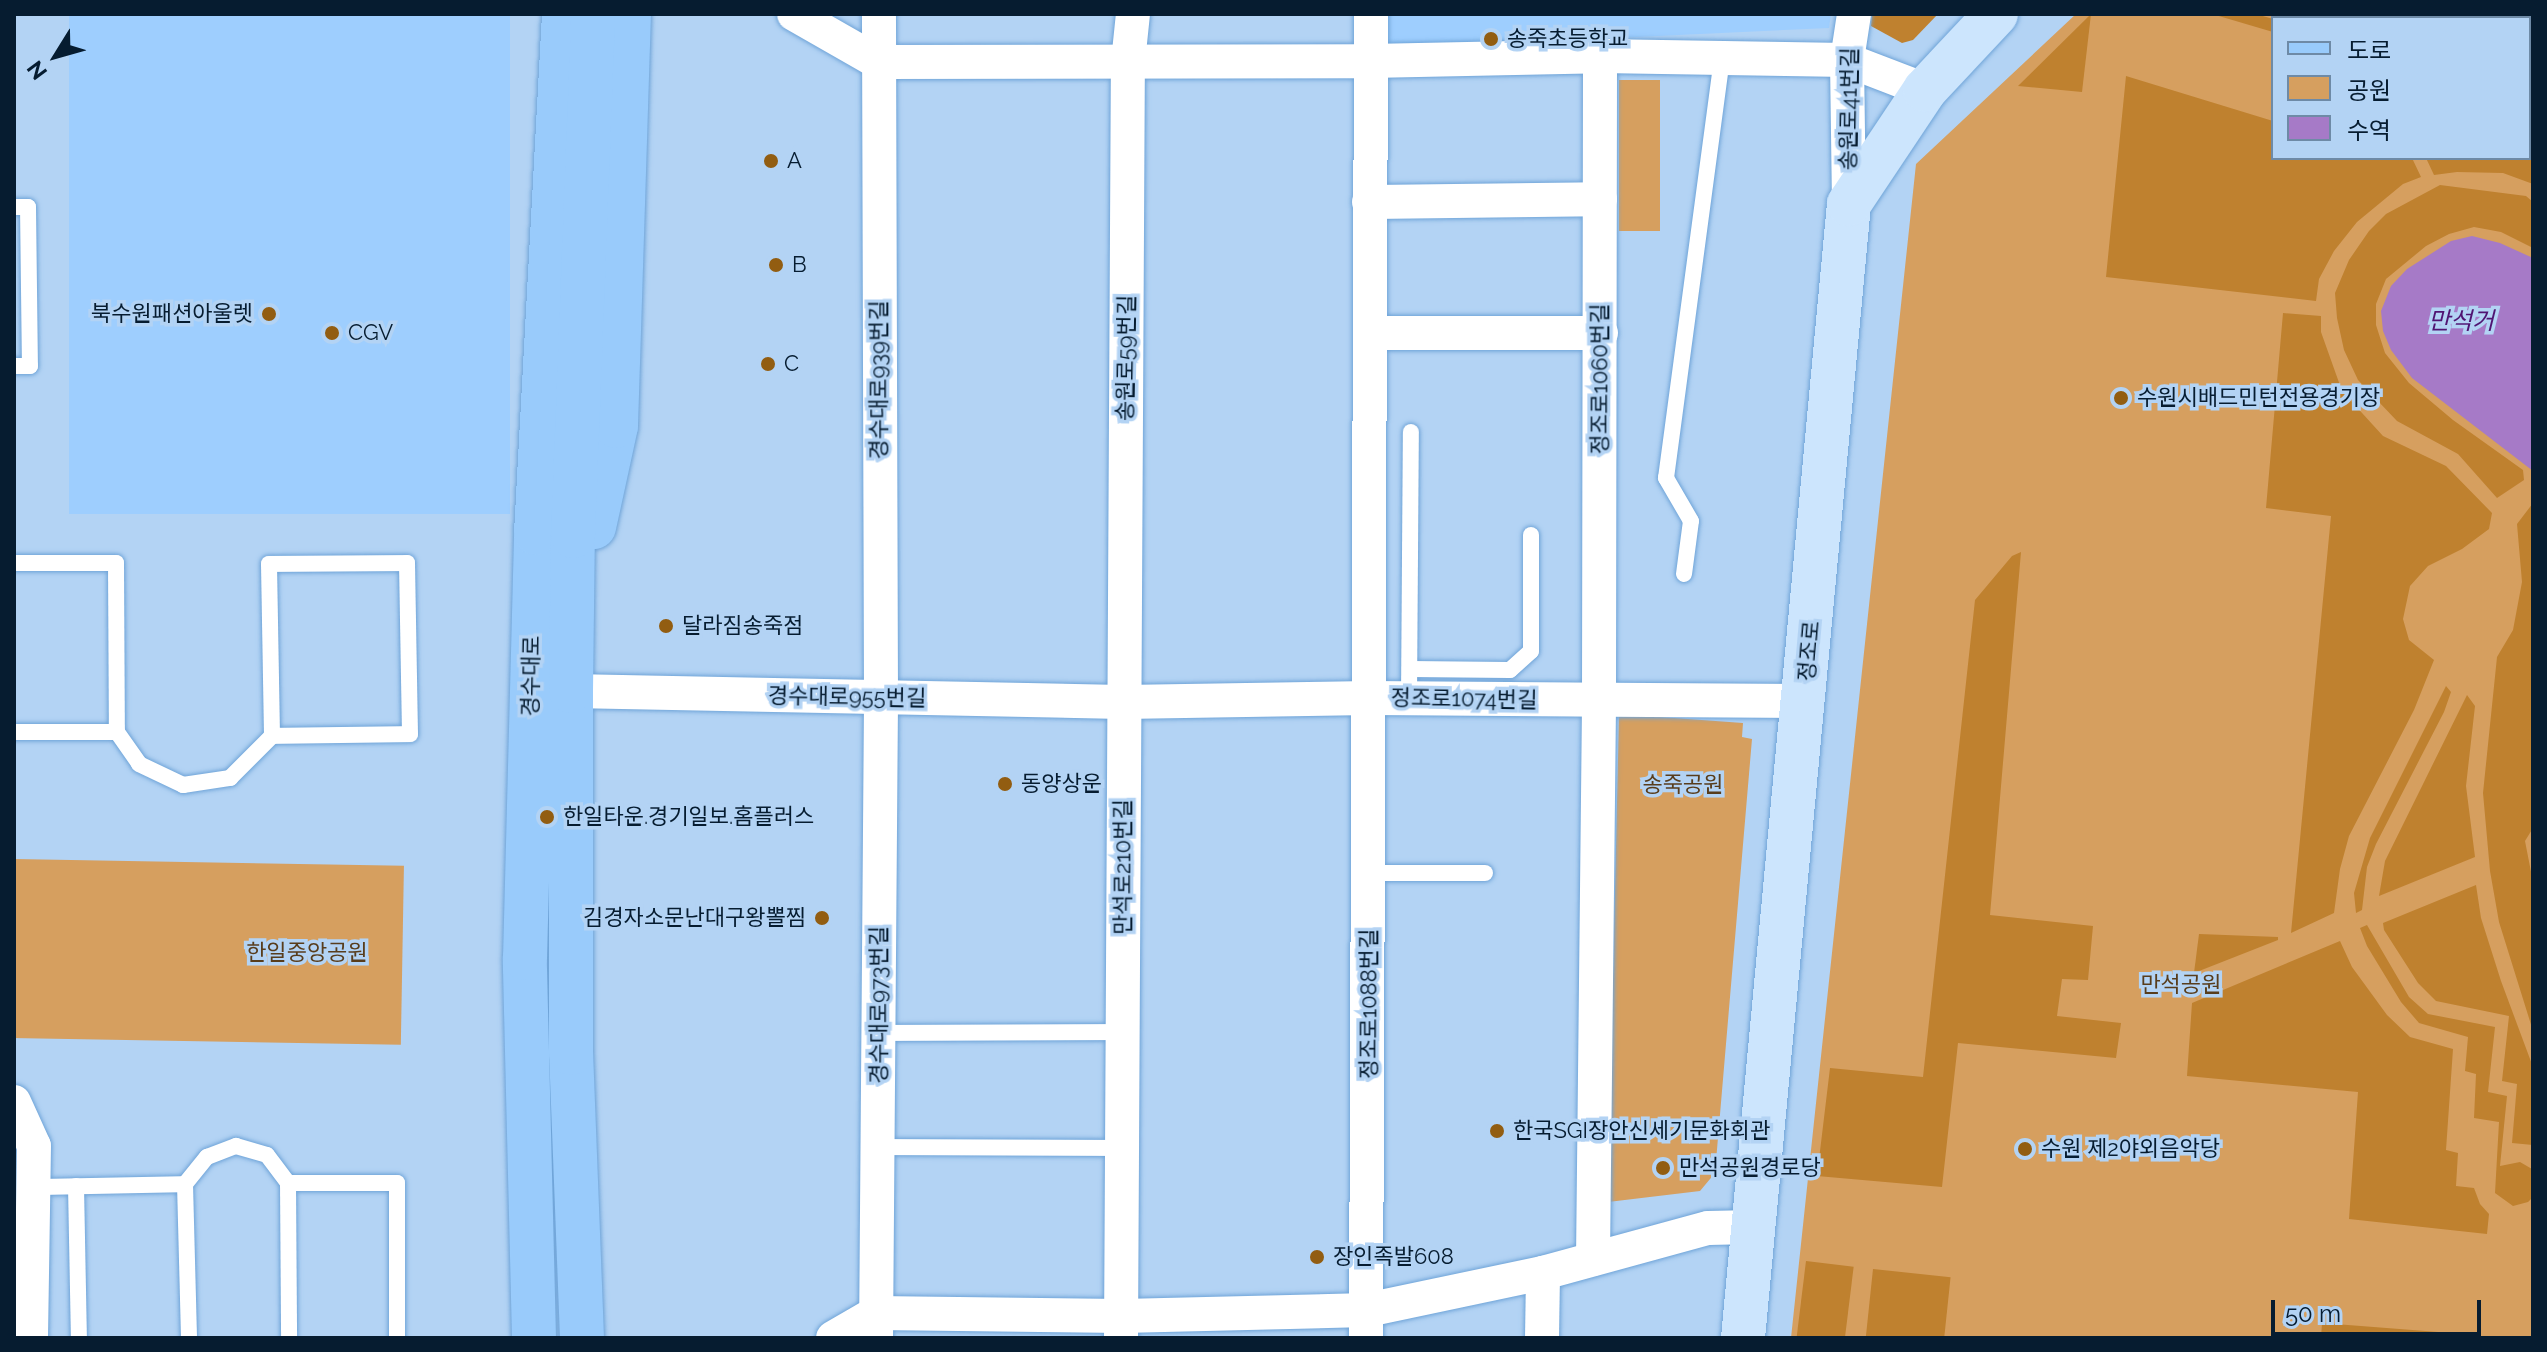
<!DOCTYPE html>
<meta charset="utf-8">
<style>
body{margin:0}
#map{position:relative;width:2547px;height:1352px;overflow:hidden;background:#b3d3f4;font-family:Raleway,"Noto Sans KR",sans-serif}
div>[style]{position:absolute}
.built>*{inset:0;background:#9ecefe;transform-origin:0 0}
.green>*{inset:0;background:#d69f5f;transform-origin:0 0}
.forest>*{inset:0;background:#bf812f;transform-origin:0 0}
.water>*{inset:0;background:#a67ac7}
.roads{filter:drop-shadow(0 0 2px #6fa4d8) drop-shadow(0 0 2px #6fa4d8)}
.lane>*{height:16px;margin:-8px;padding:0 8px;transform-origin:8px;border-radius:8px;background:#fff}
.street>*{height:34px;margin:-17px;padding:0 17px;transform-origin:17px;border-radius:17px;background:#fff}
.secondary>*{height:44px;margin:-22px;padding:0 22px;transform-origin:22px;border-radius:22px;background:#cce5fd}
.primary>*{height:44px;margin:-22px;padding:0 22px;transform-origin:22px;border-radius:22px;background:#99cbfb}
.dots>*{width:22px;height:22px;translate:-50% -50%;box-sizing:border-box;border:4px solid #b3d3f4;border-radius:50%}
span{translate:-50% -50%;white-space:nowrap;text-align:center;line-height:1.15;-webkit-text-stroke:7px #b3d3f4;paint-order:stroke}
.poi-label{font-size:22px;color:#061c30}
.left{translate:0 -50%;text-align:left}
.right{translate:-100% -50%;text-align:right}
.street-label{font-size:22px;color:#061c30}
.park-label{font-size:22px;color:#583d1c}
.water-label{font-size:24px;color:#501472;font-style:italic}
.frame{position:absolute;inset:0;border:16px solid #061c30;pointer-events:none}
.legend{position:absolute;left:2271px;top:16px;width:260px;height:144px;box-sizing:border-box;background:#b3d3f4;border:2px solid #6e8aa6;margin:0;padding:10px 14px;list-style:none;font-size:24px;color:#061c30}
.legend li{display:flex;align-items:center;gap:16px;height:40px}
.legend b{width:40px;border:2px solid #6e8aa6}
.north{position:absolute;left:16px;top:16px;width:80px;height:80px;-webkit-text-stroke:6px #b3d3f4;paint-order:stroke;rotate:233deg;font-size:22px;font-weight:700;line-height:32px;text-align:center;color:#061c30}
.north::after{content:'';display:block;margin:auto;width:28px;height:36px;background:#061c30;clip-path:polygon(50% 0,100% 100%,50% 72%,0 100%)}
.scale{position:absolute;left:2271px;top:1300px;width:210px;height:36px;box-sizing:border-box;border:4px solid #061c30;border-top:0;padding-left:10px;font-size:24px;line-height:28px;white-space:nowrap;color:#061c30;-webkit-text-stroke:6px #b3d3f4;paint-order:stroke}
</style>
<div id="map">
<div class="built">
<div style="left:69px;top:14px;width:441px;height:500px"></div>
<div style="clip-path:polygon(1379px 14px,1831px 14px,1829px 28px,1378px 49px)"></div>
</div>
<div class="green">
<div style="clip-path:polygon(2076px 14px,2274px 14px,2288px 18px,2273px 18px,2273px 158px,2529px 158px,2529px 87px,2533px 88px,2533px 1338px,1791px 1338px,1916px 164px)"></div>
<div style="left:1619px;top:80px;width:41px;height:151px"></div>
<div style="clip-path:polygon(1619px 714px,1743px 723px,1742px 737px,1752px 739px,1715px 1173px,1700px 1191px,1608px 1202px)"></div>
<div style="left:14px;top:859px;width:390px;height:179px;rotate:1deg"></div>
</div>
<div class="forest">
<div style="clip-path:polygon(1872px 14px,1938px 14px,1913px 40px,1902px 43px,1871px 26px)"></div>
<div style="clip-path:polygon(2091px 14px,2082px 92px,2018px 86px)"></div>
<div style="clip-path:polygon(2212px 14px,2256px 14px,2273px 19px,2273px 32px)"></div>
<div style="clip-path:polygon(2126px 76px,2273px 121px,2273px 158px,2412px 158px,2421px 177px,2403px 184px,2357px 222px,2334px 251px,2319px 279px,2316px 301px,2106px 277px)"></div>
<div style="clip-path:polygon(2529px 93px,2533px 94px,2533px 184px,2503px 173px,2457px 172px,2434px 175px,2426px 158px,2529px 158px)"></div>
<div style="clip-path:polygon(2440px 185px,2526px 196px,2533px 202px,2533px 248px,2501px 232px,2474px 227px,2449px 234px,2426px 246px,2386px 279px,2376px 304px,2376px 325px,2385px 353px,2409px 383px,2453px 420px,2523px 470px,2524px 480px,2497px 498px,2458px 454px,2397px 421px,2358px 380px,2344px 350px,2337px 318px,2335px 293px,2349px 260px,2369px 231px,2386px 214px)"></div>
<div style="clip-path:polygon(2283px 313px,2321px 316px,2321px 332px,2342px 391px,2383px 436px,2446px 466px,2492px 513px,2489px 529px,2462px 549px,2428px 566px,2410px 586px,2403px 619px,2409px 640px,2434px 660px,2414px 710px,2349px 836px,2340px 869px,2334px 913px,2291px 933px,2331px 516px,2266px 508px)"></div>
<div style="clip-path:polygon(2533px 503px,2533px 828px,2525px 841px,2533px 882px,2533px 1031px,2499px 922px,2490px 871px,2483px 793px,2497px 657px,2513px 630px,2522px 582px,2517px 524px)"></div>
<div style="clip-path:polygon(2021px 552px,1990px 915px,2093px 926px,2088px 980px,2062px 979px,2057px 1016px,2121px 1023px,2116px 1058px,1958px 1043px,1942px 1187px,1817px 1176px,1830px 1068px,1923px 1077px,1975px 600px,2012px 556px)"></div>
<div style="clip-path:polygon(2446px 686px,2451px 692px,2444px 712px,2376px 844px,2367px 867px,2362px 910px,2356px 913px,2354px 893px,2370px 838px)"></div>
<div style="clip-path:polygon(2467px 695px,2475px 706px,2466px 786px,2475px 857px,2379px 896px,2385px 861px)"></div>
<div style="clip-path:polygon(2476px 885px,2481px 918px,2501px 981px,2533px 1067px,2533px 1145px,2512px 1143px,2517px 1084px,2502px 1081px,2509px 1016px,2436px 1001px,2418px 983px,2384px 930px,2383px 923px)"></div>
<div style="clip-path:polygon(2367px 925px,2409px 997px,2428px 1014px,2495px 1027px,2488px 1092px,2507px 1096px,2500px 1166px,2520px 1162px,2532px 1169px,2533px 1197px,2528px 1202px,2513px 1206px,2495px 1193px,2499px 1122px,2474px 1118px,2476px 1074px,2465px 1071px,2468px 1037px,2419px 1023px,2401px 1002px,2367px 946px,2360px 928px)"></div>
<div style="clip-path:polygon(2199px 934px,2278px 937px,2278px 940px,2194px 973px)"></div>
<div style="clip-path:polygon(2340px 941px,2352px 967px,2387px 1015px,2410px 1037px,2453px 1049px,2446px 1150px,2458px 1153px,2456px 1186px,2474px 1188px,2480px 1204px,2489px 1214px,2487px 1234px,2349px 1219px,2358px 1092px,2187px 1076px,2192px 1003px)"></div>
<div style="left:1806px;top:1261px;width:48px;height:77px;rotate:7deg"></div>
<div style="left:1873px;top:1269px;width:78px;height:69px;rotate:6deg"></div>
<div style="clip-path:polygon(2322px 1323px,2477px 1335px,2476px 1338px,2321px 1338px)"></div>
</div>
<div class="water">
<div style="clip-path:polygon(2472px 236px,2500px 243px,2533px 258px,2533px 471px,2412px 378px,2391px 350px,2383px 331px,2381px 311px,2391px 286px,2407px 269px,2451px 241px)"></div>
</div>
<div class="roads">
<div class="lane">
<div style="left:14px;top:207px;width:14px"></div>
<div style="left:28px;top:207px;width:159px;rotate:89.3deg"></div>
<div style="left:30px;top:366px;width:16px;rotate:180deg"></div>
<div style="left:14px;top:563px;width:102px"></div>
<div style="left:116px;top:563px;width:169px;rotate:89.7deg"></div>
<div style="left:117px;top:732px;width:103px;rotate:180deg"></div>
<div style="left:1684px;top:574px;width:53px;rotate:-82.5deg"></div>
<div style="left:1691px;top:521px;width:50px;rotate:-120.2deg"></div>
<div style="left:1666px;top:478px;width:425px;rotate:-82.4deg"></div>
<div style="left:1410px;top:669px;width:100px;rotate:0.6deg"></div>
<div style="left:1510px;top:670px;width:28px;rotate:-42deg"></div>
<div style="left:1531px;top:651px;width:116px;rotate:-90deg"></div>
<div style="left:1409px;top:698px;width:266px;rotate:-89.6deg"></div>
<div style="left:117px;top:732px;width:39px;rotate:55deg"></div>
<div style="left:139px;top:764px;width:49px;rotate:25.5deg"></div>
<div style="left:183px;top:785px;width:48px;rotate:-8.5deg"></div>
<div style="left:230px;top:778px;width:59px;rotate:-45deg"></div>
<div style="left:272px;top:736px;width:172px;rotate:-91deg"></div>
<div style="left:269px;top:564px;width:138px;rotate:-0.4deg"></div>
<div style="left:407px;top:563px;width:171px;rotate:89deg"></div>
<div style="left:410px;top:734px;width:138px;rotate:179.2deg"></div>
<div style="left:1370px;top:873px;width:115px"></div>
<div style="left:879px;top:1033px;width:243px;rotate:-0.2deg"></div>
<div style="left:877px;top:1147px;width:245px;rotate:0.2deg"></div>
<div style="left:288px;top:1183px;width:109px"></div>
<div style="left:397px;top:1183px;width:155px;rotate:90deg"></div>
<div style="left:185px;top:1184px;width:35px;rotate:-51deg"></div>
<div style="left:207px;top:1157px;width:31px;rotate:-21deg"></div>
<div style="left:236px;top:1146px;width:32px;rotate:16deg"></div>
<div style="left:267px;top:1155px;width:35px;rotate:53deg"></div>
<div style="left:288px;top:1183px;width:155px;rotate:89.6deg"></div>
<div style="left:76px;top:1186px;width:152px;rotate:88.9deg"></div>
<div style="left:35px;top:1187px;width:150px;rotate:-1.1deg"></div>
<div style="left:185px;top:1184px;width:154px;rotate:88.5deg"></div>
</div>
<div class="street">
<div style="left:794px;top:14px;width:97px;rotate:29.7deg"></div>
<div style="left:878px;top:62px;width:492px;rotate:-0.1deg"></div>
<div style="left:1370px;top:61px;width:230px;rotate:-1.2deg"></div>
<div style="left:1600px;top:56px;width:247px;rotate:0.9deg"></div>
<div style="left:1847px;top:60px;width:84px;rotate:21deg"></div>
<div style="left:2362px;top:14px;width:14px;rotate:17deg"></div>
<div style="left:2529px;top:66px;width:4px;rotate:27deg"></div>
<div style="left:1369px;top:202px;width:231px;rotate:-0.7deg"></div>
<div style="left:1849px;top:204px;width:144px;rotate:-90.8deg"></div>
<div style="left:1847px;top:60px;width:47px;rotate:-81.3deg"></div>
<div style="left:1370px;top:333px;width:231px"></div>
<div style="left:571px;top:691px;width:552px;rotate:1.14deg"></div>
<div style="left:1123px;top:702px;width:247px;rotate:-0.9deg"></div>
<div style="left:1370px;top:698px;width:434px;rotate:0.4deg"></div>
<div style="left:14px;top:1102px;width:48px;rotate:65.6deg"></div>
<div style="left:34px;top:1146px;width:192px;rotate:90.9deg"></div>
<div style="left:1593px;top:1259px;width:558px;rotate:-89.38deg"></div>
<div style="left:1599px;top:701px;width:645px;rotate:-89.91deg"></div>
<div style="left:833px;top:1338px;width:50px;rotate:-30.2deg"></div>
<div style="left:876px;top:1313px;width:246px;rotate:0.7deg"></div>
<div style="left:1122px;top:1316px;width:245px;rotate:-1.4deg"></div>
<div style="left:1367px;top:1310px;width:180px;rotate:-11.9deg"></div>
<div style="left:1543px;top:1273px;width:171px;rotate:-15.3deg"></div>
<div style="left:1708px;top:1228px;width:45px;rotate:-1.3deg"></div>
<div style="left:876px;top:1338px;width:640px;rotate:-89.55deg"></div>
<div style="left:881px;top:698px;width:684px;rotate:-90.17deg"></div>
<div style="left:1121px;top:1338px;width:1276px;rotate:-89.69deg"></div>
<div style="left:1128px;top:62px;width:48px;rotate:-84.1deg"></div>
<div style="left:1366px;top:1338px;width:1324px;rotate:-89.78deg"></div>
<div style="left:1542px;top:1338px;width:65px;rotate:-89.1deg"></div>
</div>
<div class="secondary">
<div style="left:1743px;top:1338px;width:1139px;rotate:-84.66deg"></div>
<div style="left:1849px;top:204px;width:137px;rotate:-56.3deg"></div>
<div style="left:1925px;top:90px;width:104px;rotate:-46.9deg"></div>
</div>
<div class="primary">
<div style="left:594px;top:527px;width:103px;rotate:-77.7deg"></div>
<div style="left:616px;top:426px;width:412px;rotate:-88.2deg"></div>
<div style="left:534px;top:1338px;width:380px;rotate:-91.4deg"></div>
<div style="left:525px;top:958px;width:425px;rotate:-88.5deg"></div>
<div style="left:536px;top:533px;width:520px;rotate:-86.91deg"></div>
<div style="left:582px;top:1338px;width:285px;rotate:-92.2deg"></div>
<div style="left:571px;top:1053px;width:362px;rotate:-90deg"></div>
<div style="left:571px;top:691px;width:155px;rotate:-89.3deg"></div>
<div style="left:573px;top:536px;width:516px;rotate:-87.78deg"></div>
</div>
</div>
<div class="dots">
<div style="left:1491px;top:39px;background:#925d11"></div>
<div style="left:771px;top:161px;background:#925d11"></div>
<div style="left:776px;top:265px;background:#925d11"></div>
<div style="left:269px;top:314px;background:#925d11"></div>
<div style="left:332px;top:333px;background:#925d11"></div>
<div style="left:768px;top:364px;background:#925d11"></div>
<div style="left:2121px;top:398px;background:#925d11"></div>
<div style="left:666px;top:626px;background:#925d11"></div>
<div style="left:1005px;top:784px;background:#925d11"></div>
<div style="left:547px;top:817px;background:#925d11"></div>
<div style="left:822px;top:918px;background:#925d11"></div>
<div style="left:1497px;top:1131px;background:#925d11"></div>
<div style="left:2025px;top:1149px;background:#925d11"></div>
<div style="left:1663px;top:1168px;background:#925d11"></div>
<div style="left:1317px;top:1257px;background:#925d11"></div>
</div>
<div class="poi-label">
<span class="left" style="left:1507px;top:39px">송죽초등학교</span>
<span class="left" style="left:787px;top:161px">A</span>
<span class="left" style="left:792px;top:265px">B</span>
<span class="right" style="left:253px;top:314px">북수원패션아울렛</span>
<span class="left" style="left:348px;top:333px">CGV</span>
<span class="left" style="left:784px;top:364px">C</span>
<span class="left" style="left:2137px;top:398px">수원시배드민턴전용경기장</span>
<span class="left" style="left:682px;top:626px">달라짐송죽점</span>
<span class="left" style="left:1021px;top:784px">동양상운</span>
<span class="left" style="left:563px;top:817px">한일타운.경기일보.홈플러스</span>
<span class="right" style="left:806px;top:918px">김경자소문난대구왕뽈찜</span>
<span class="left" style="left:1513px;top:1131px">한국SGI장안신세기문화회관</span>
<span class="left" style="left:2041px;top:1149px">수원 제2야외음악당</span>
<span class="left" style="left:1679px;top:1168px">만석공원경로당</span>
<span class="left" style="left:1333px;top:1257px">장인족발608</span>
</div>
<div class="street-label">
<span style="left:1849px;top:109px;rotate:-89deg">송원로41번길</span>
<span style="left:1126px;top:358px;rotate:-89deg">송원로59번길</span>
<span style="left:1600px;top:379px;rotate:-90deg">정조로1060번길</span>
<span style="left:879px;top:380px;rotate:-90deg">경수대로939번길</span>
<span style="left:1809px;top:651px;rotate:-85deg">정조로</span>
<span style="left:531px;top:676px;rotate:-89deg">경수대로</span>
<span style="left:847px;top:697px;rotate:1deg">경수대로955번길</span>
<span style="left:1464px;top:699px;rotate:1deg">정조로1074번길</span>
<span style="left:1123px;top:867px;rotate:-90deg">만석로210번길</span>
<span style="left:1369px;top:1004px;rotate:-90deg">정조로1088번길</span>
<span style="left:879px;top:1005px;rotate:-90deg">경수대로973번길</span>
</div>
<div class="park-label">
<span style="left:1683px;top:785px">송죽공원</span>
<span style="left:307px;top:953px">한일중앙공원</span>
<span style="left:2181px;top:985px">만석공원</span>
</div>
<div class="water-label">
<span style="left:2461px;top:321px">만석거</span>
</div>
<div class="frame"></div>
<ul class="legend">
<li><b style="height:10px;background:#99cbfb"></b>도로</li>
<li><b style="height:22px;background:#d69f5f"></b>공원</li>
<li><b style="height:22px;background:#a67ac7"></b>수역</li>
</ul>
<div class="north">N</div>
<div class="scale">50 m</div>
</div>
